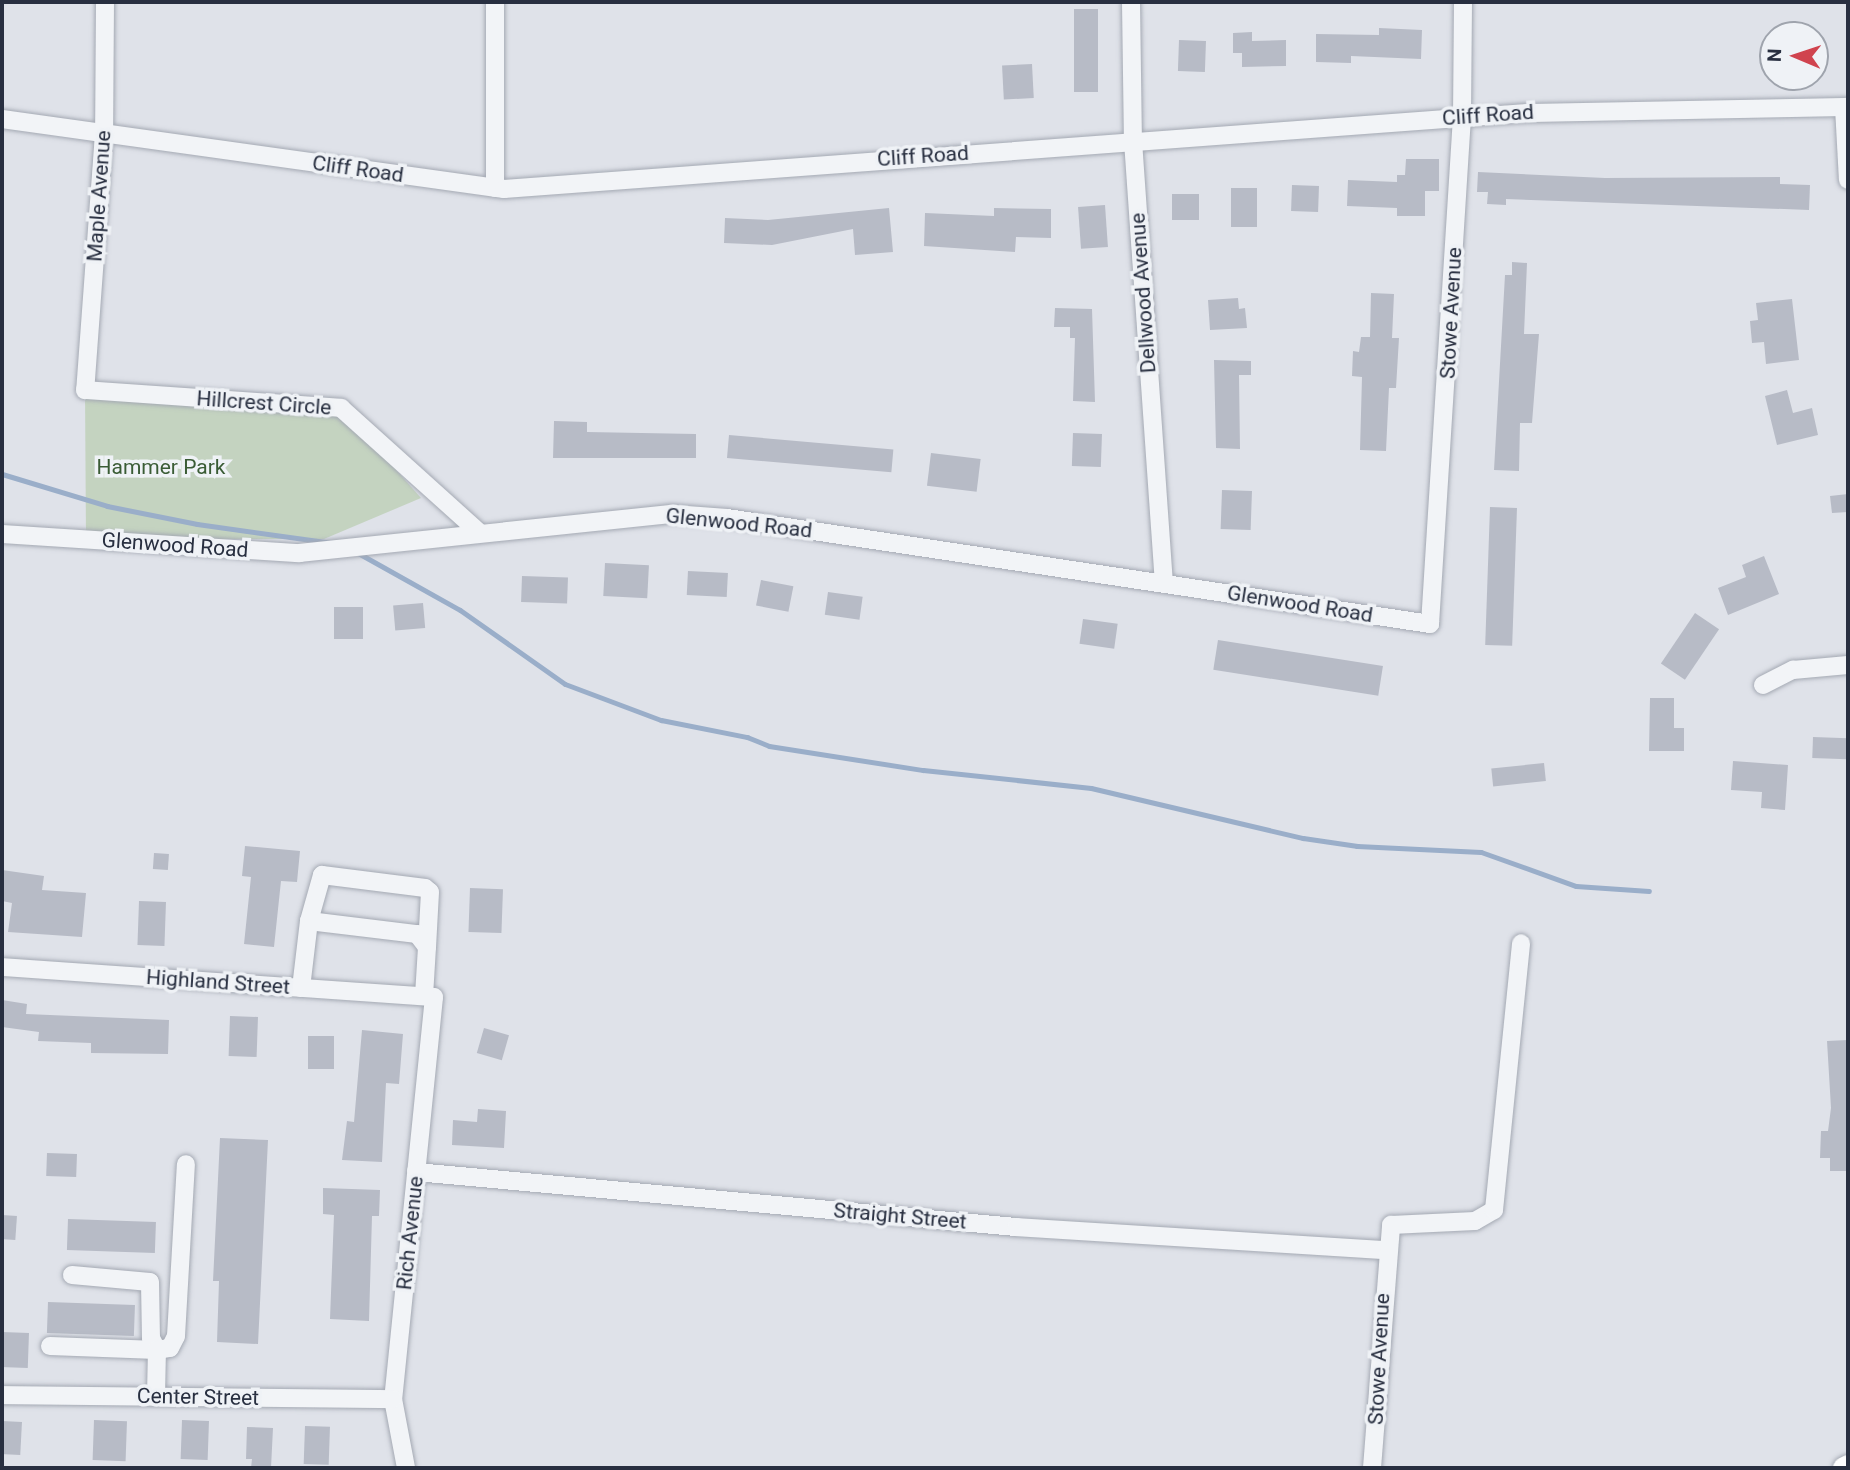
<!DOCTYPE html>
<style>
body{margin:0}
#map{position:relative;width:1850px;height:1470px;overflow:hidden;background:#dfe2e9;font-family:Roboto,sans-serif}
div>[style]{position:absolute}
.green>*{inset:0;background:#c4d3c0}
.stream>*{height:5px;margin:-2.5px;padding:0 2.5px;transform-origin:2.5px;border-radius:2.5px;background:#9aaec9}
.building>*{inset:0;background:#b7bbc6;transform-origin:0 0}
.roads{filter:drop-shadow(0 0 2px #a4a9b3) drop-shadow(0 0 2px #a4a9b3)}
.minor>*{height:18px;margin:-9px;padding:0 9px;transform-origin:9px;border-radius:9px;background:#f2f4f7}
.major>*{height:23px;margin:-11.5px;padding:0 11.5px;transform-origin:11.5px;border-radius:11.5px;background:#fff}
span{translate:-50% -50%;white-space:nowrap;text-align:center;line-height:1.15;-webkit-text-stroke:7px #eff2f6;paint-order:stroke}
.street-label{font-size:21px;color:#282f40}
.park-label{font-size:21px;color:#3a5c35}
.frame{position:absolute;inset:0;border:4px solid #282f40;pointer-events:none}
.north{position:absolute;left:1759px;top:21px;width:70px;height:70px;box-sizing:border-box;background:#eff2f6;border:2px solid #9fa4ad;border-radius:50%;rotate:272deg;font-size:19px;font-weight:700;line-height:28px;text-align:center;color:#282f40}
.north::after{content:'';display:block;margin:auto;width:24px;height:32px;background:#d0434e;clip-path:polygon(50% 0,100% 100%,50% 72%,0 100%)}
</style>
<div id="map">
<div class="green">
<div style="clip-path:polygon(85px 390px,341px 408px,421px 498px,324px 539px,86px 539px)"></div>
</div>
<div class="stream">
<div style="left:2px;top:474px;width:110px;rotate:16.9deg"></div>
<div style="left:107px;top:506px;width:92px;rotate:11.3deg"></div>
<div style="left:197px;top:524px;width:137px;rotate:8deg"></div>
<div style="left:358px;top:553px;width:117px;rotate:29.2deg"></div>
<div style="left:460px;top:610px;width:128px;rotate:35.2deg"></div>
<div style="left:565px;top:684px;width:103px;rotate:20.6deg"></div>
<div style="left:661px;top:720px;width:88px;rotate:11.2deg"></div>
<div style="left:747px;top:737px;width:24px;rotate:22deg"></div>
<div style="left:769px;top:746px;width:156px;rotate:8.9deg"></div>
<div style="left:923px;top:770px;width:169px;rotate:6.1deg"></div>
<div style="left:1091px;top:788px;width:218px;rotate:13.3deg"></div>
<div style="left:1303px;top:838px;width:55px;rotate:8.4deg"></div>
<div style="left:1357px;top:846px;width:124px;rotate:2.8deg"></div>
<div style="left:1481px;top:852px;width:101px;rotate:19.7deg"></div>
<div style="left:1576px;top:886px;width:73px;rotate:3.9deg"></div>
</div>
<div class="building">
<div style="left:1098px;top:9px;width:83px;height:24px;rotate:90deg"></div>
<div style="clip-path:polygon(1379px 28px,1422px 30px,1421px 59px,1351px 56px,1351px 63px,1316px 62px,1316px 34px,1379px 35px)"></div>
<div style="clip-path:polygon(1252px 32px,1252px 41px,1286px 40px,1286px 66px,1242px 67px,1242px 53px,1233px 53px,1233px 33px)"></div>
<div style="left:1179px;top:40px;width:27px;height:31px;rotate:2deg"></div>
<div style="left:1032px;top:64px;width:34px;height:30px;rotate:87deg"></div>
<div style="clip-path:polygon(1406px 159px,1439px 159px,1439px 191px,1425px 191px,1425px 216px,1397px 216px,1397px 208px,1347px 206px,1348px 180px,1397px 182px,1397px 175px,1405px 175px)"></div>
<div style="clip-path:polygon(1478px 172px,1605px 178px,1780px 177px,1780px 184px,1810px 185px,1809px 210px,1506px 199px,1506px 205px,1487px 204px,1488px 192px,1477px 192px)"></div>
<div style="left:1292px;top:185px;width:27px;height:26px;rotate:2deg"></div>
<div style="left:1231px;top:188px;width:26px;height:39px"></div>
<div style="left:1172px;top:194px;width:27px;height:26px"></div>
<div style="left:1105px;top:205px;width:42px;height:27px;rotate:86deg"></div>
<div style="clip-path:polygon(889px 208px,893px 252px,855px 255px,853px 229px,772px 245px,724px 243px,725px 218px,768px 220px)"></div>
<div style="clip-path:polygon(994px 208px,1051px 209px,1051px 238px,1016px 237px,1015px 252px,924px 246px,925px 213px,994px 216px)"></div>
<div style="clip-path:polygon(1512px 262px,1527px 263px,1524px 334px,1539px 334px,1532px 423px,1520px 423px,1519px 471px,1494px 470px,1505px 275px,1512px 275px)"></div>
<div style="clip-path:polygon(1371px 293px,1394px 294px,1392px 338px,1399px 338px,1396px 388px,1389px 388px,1386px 451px,1360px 450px,1362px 377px,1352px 376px,1353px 351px,1359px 352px,1361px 337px,1370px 337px)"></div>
<div style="clip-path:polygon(1238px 298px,1239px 309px,1245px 308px,1247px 328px,1210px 330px,1208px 300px)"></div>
<div style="clip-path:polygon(1792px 299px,1799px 360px,1766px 364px,1764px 342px,1752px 343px,1750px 321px,1758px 320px,1756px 303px)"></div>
<div style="clip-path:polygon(1055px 308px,1092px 309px,1095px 402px,1073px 401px,1075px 338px,1070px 338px,1070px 327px,1054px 327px)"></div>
<div style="clip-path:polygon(1214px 360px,1251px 361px,1251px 375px,1239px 375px,1240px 449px,1216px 448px)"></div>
<div style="clip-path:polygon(1787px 390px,1793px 413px,1812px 408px,1818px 435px,1777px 445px,1765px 396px)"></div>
<div style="clip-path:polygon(554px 421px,587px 422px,587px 432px,696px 434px,696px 458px,553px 458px)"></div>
<div style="left:1073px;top:433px;width:29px;height:33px;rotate:2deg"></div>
<div style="left:729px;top:435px;width:165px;height:23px;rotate:5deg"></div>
<div style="left:931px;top:453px;width:50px;height:33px;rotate:7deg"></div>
<div style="left:1222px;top:490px;width:30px;height:39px;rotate:2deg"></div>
<div style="clip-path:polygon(1848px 494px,1848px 512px,1832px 513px,1830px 496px)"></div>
<div style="left:1490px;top:507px;width:27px;height:138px;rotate:2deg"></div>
<div style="clip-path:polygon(1764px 556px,1779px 594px,1728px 615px,1718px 588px,1746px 577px,1742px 565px)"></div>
<div style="left:605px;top:563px;width:44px;height:33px;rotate:3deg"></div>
<div style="left:688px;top:571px;width:40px;height:24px;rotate:3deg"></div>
<div style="left:522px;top:576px;width:46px;height:26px;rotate:2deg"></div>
<div style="left:761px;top:580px;width:33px;height:26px;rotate:11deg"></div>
<div style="left:828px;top:592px;width:35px;height:23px;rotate:8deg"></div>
<div style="left:423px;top:603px;width:25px;height:30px;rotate:85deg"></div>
<div style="left:334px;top:607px;width:29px;height:32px"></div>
<div style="left:1695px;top:613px;width:29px;height:61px;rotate:34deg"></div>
<div style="left:1083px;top:619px;width:35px;height:25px;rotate:8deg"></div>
<div style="left:1218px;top:640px;width:167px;height:30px;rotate:9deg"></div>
<div style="clip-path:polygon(1650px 698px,1674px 698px,1674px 728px,1684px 728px,1684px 751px,1649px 751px)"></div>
<div style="left:1813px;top:737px;width:35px;height:21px;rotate:2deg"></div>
<div style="clip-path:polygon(1733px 761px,1788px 765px,1785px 810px,1761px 808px,1762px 792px,1731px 790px)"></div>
<div style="left:1544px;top:763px;width:18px;height:53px;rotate:84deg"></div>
<div style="clip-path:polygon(245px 846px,300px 851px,297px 882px,281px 881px,274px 947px,244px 944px,251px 877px,242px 876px)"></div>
<div style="left:154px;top:853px;width:15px;height:16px;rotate:4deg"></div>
<div style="clip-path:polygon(2px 870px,44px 876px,42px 890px,86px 893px,82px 937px,8px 932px,12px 903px,2px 901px)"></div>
<div style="left:470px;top:888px;width:33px;height:44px;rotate:2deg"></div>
<div style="left:139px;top:901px;width:27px;height:44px;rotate:2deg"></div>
<div style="clip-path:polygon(2px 1000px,27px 1004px,26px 1014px,169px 1020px,168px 1054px,91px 1053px,91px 1043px,38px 1041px,39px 1032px,2px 1027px)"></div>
<div style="left:230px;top:1016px;width:28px;height:40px;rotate:2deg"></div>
<div style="left:484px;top:1028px;width:26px;height:26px;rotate:16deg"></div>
<div style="clip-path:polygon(362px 1030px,403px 1034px,399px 1084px,386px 1083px,382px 1162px,342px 1160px,347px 1121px,354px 1122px)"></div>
<div style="left:308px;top:1036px;width:26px;height:33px"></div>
<div style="clip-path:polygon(1848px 1040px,1848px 1171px,1830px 1171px,1830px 1158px,1820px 1158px,1821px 1131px,1828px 1131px,1831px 1108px,1827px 1041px)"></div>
<div style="clip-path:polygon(478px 1109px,506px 1111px,504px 1148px,452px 1145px,453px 1120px,477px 1122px)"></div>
<div style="clip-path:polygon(220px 1138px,268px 1140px,258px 1344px,217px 1342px,219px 1281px,213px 1281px)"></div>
<div style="left:47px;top:1153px;width:30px;height:23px;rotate:2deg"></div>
<div style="clip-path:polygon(323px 1188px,380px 1190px,379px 1216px,372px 1216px,369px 1321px,330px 1319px,334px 1215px,323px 1214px)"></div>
<div style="left:2px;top:1215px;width:15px;height:24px;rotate:4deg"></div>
<div style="left:68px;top:1219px;width:88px;height:31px;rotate:2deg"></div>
<div style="left:48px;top:1302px;width:87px;height:31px;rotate:2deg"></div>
<div style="left:2px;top:1332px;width:27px;height:35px;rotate:2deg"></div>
<div style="left:94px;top:1420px;width:33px;height:40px;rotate:2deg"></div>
<div style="left:182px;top:1420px;width:27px;height:39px;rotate:2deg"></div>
<div style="left:2px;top:1421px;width:20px;height:33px;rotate:3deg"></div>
<div style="left:305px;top:1426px;width:25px;height:38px;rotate:2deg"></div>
<div style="clip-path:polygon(247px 1427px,273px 1428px,271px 1468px,251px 1468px,252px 1459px,246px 1459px)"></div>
</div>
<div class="roads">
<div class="minor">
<div style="left:105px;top:2px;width:132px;rotate:90.4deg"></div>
<div style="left:104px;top:134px;width:257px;rotate:94.2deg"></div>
<div style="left:85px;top:390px;width:257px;rotate:4deg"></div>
<div style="left:341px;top:408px;width:187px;rotate:42deg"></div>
<div style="left:495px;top:2px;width:186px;rotate:90deg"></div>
<div style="left:1131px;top:2px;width:139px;rotate:89.2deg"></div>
<div style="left:1133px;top:141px;width:443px;rotate:86deg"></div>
<div style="left:1844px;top:107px;width:73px;rotate:86.9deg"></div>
<div style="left:2px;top:119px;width:507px;rotate:7.94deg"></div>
<div style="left:504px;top:189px;width:1026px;rotate:-4.25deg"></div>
<div style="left:1527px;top:113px;width:321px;rotate:-1.1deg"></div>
<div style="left:2px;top:534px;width:298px;rotate:3.7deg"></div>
<div style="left:299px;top:553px;width:376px;rotate:-6deg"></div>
<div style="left:673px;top:514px;width:54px;rotate:4.2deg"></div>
<div style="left:727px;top:518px;width:711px;rotate:8.57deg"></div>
<div style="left:1430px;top:624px;width:508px;rotate:-86.39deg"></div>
<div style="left:1462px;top:117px;width:115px;rotate:-89.5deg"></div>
<div style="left:1763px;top:685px;width:34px;rotate:-27deg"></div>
<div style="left:1793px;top:670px;width:55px;rotate:-5.2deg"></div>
<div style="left:309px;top:921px;width:48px;rotate:-74.2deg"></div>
<div style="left:322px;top:875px;width:104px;rotate:7.2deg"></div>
<div style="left:425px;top:888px;width:6px;rotate:39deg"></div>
<div style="left:430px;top:892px;width:55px;rotate:93.1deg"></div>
<div style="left:2px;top:967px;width:433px;rotate:4deg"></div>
<div style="left:434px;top:997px;width:404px;rotate:95.8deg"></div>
<div style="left:393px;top:1399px;width:70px;rotate:79.3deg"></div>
<div style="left:301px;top:988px;width:67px;rotate:-83.2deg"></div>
<div style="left:309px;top:921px;width:109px;rotate:6.9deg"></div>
<div style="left:417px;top:934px;width:16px;rotate:52deg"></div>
<div style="left:427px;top:947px;width:49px;rotate:93.5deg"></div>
<div style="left:416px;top:1172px;width:603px;rotate:5.24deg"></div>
<div style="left:1016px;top:1227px;width:370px;rotate:3.6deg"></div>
<div style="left:72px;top:1275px;width:78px;rotate:5.1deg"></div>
<div style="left:150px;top:1282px;width:56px;rotate:89deg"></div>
<div style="left:151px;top:1338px;width:13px;rotate:63deg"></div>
<div style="left:50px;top:1346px;width:107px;rotate:2.1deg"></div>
<div style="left:2px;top:1395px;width:391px;rotate:0.6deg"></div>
<div style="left:156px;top:1396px;width:46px;rotate:-88.8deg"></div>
<div style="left:157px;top:1350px;width:13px;rotate:-9deg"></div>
<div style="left:170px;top:1348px;width:13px;rotate:-63deg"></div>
<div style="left:176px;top:1336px;width:172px;rotate:-86.7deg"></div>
<div style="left:1372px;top:1468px;width:244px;rotate:-85.5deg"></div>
<div style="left:1391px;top:1225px;width:84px;rotate:-2.7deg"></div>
<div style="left:1475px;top:1221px;width:22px;rotate:-30deg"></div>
<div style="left:1494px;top:1210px;width:268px;rotate:-84.2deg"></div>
</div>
<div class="major">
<div style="left:1844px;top:1468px;width:4px;rotate:-27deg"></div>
</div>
</div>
<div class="street-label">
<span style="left:1488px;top:115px;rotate:-4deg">Cliff Road</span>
<span style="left:923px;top:156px;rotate:-4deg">Cliff Road</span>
<span style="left:358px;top:169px;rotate:8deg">Cliff Road</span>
<span style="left:99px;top:196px;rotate:-86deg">Maple Avenue</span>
<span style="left:1143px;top:293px;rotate:-94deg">Dellwood Avenue</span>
<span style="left:1451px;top:313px;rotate:-87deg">Stowe Avenue</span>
<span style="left:264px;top:403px;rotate:4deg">Hillcrest Circle</span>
<span style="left:739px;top:523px;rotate:6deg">Glenwood Road</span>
<span style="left:175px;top:545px;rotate:4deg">Glenwood Road</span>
<span style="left:1300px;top:604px;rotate:9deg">Glenwood Road</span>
<span style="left:218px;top:982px;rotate:4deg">Highland Street</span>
<span style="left:900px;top:1216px;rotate:5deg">Straight Street</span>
<span style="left:410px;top:1233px;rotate:-84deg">Rich Avenue</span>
<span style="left:1379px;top:1359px;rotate:-87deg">Stowe Avenue</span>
<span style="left:198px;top:1397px;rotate:1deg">Center Street</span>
</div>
<div class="park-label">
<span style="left:161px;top:467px">Hammer Park</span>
</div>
<div class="frame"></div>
<div class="north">N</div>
</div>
